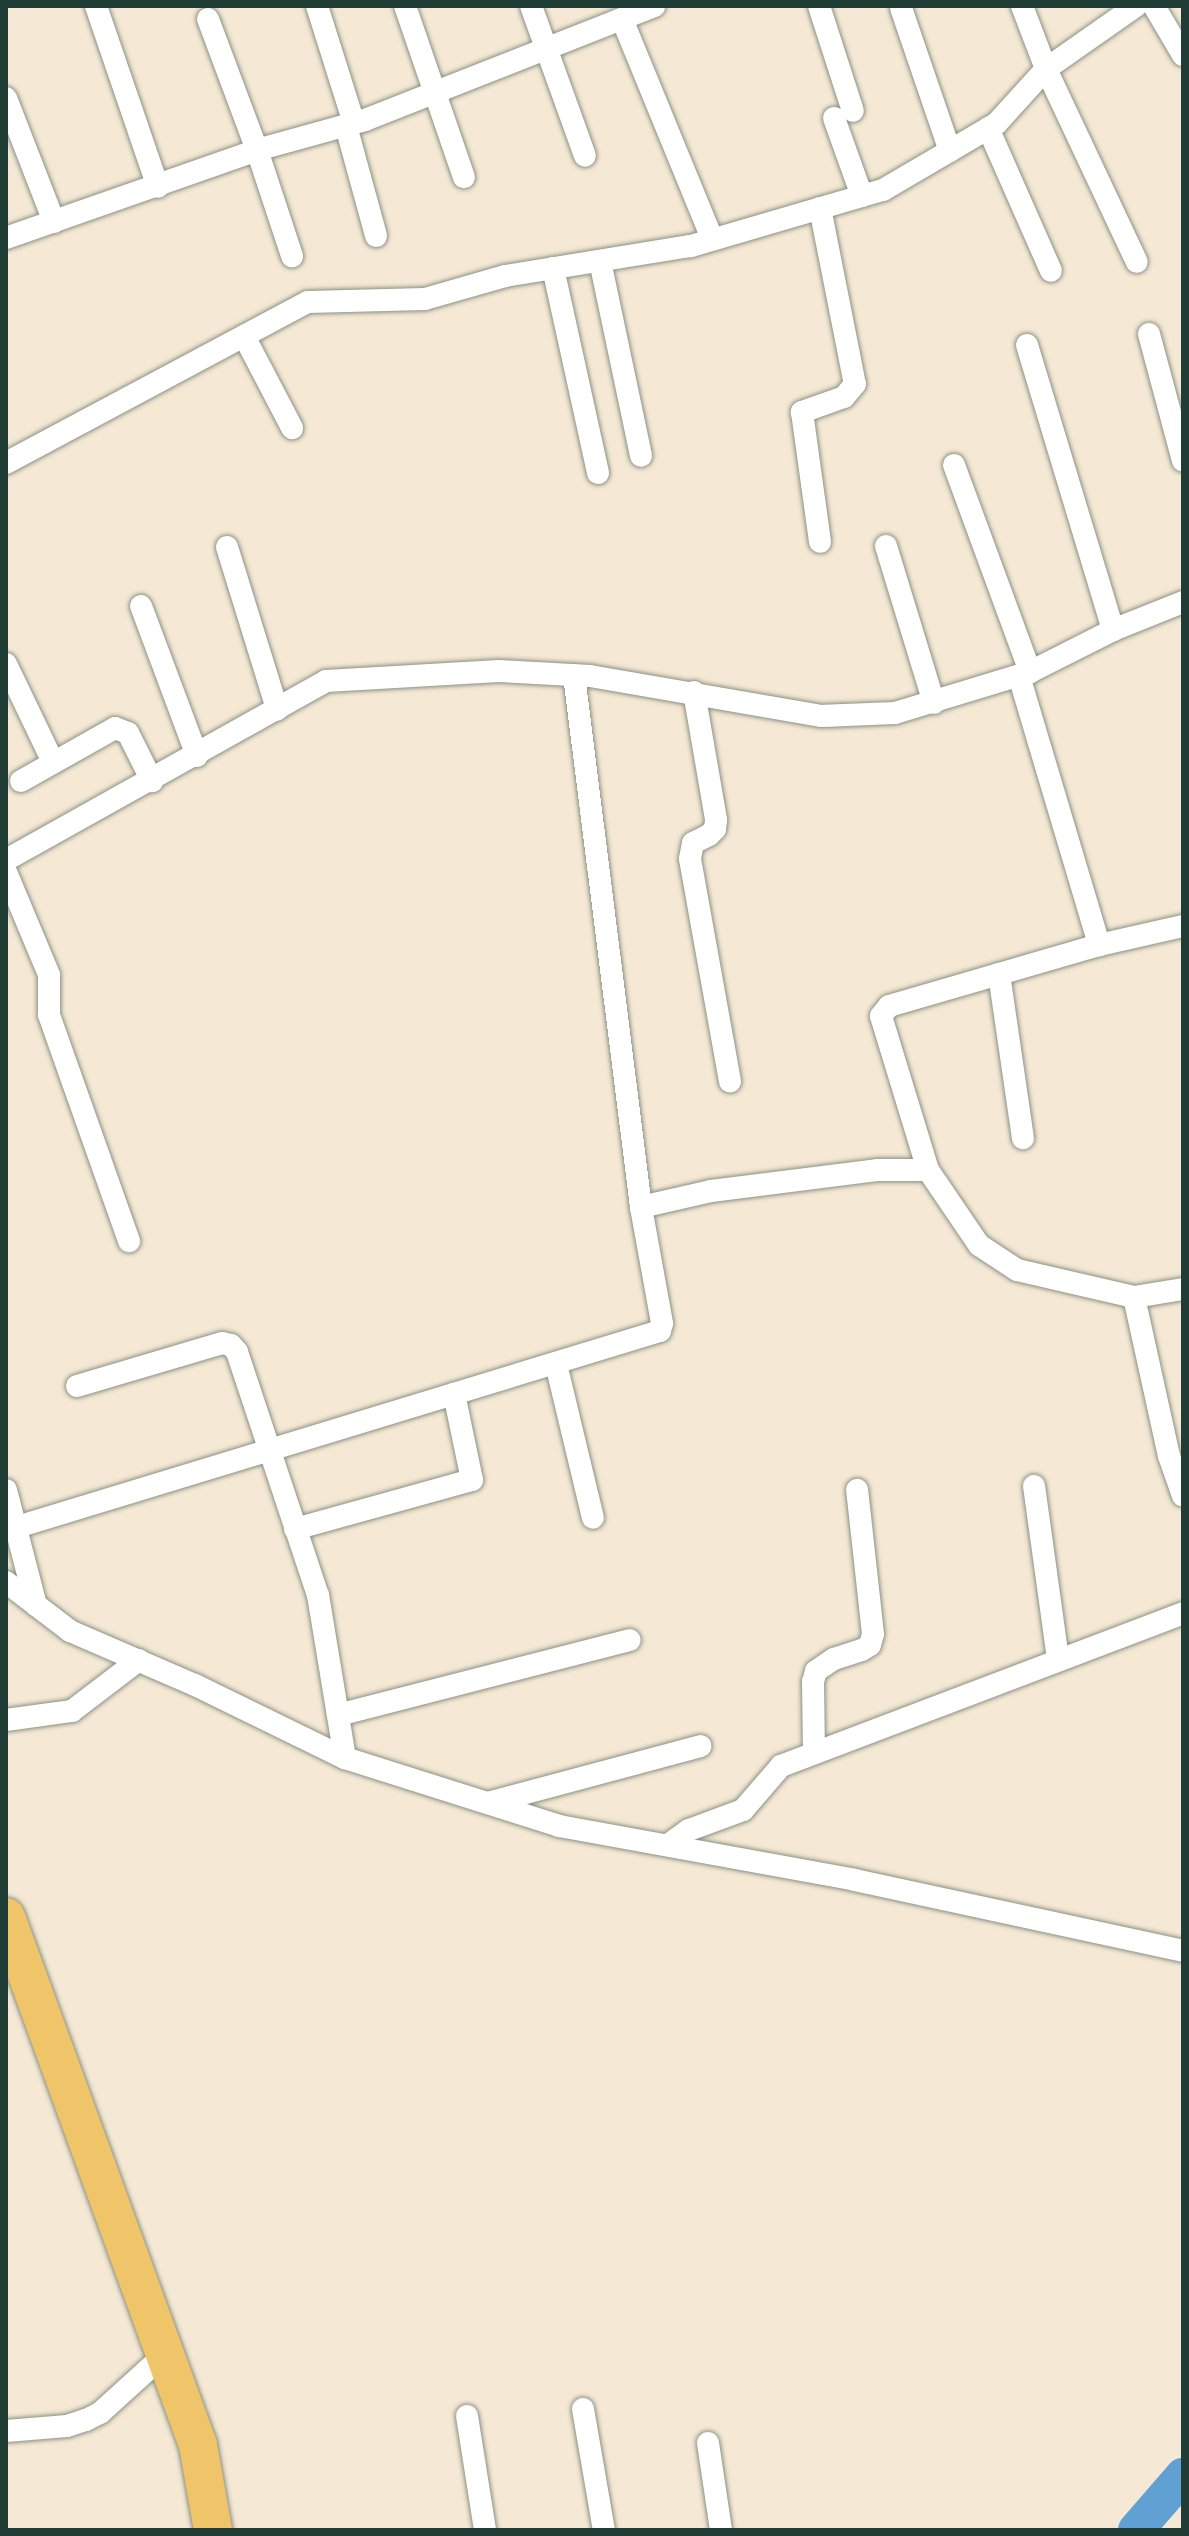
<!DOCTYPE html>
<style>
body{margin:0}
#map{position:relative;width:1189px;height:2536px;overflow:hidden;background:#f5e8d4;font-family:"Indie Flower",sans-serif}
div>[style]{position:absolute}
.river>*{height:36px;margin:-18px;padding:0 18px;transform-origin:18px;border-radius:18px;background:#60a0d3}
.roads{filter:drop-shadow(0 0 2px #8a9284) drop-shadow(0 0 2px #8a9284)}
.minor>*{height:22px;margin:-11px;padding:0 11px;transform-origin:11px;border-radius:11px;background:#fff}
.trunk>*{height:38px;margin:-19px;padding:0 19px;transform-origin:19px;border-radius:19px;background:#f0c469}
span{translate:-50% -50%;white-space:nowrap;text-align:center;line-height:1.15;-webkit-text-stroke:6px #f7f3e8;paint-order:stroke}
.frame{position:absolute;inset:0;border:8px solid #1f3d34;pointer-events:none}
</style>
<div id="map">
<div class="river">
<div style="left:1136px;top:2530px;width:72px;rotate:-49deg"></div>
</div>
<div class="roads">
<div class="minor">
<div style="left:96px;top:6px;width:191px;rotate:71.1deg"></div>
<div style="left:317px;top:6px;width:123px;rotate:72.5deg"></div>
<div style="left:405px;top:6px;width:181px;rotate:71deg"></div>
<div style="left:531px;top:6px;width:159px;rotate:70.2deg"></div>
<div style="left:819px;top:6px;width:110px;rotate:72.1deg"></div>
<div style="left:1022px;top:6px;width:67px;rotate:69.1deg"></div>
<div style="left:1046px;top:69px;width:213px;rotate:64.8deg"></div>
<div style="left:1154px;top:6px;width:57px;rotate:59.4deg"></div>
<div style="left:901px;top:8px;width:151px;rotate:71.1deg"></div>
<div style="left:208px;top:19px;width:140px;rotate:69.5deg"></div>
<div style="left:257px;top:150px;width:112px;rotate:71.7deg"></div>
<div style="left:622px;top:19px;width:237px;rotate:67.7deg"></div>
<div style="left:6px;top:98px;width:133px;rotate:68.8deg"></div>
<div style="left:834px;top:118px;width:83px;rotate:70.3deg"></div>
<div style="left:346px;top:126px;width:114px;rotate:74.7deg"></div>
<div style="left:988px;top:128px;width:156px;rotate:66.2deg"></div>
<div style="left:820px;top:208px;width:179px;rotate:78.8deg"></div>
<div style="left:855px;top:384px;width:17px;rotate:130deg"></div>
<div style="left:844px;top:397px;width:45px;rotate:160.3deg"></div>
<div style="left:802px;top:412px;width:131px;rotate:82.1deg"></div>
<div style="left:6px;top:238px;width:266px;rotate:-19.3deg"></div>
<div style="left:257px;top:150px;width:112px;rotate:-15.5deg"></div>
<div style="left:365px;top:120px;width:311px;rotate:-21.5deg"></div>
<div style="left:600px;top:261px;width:199px;rotate:78.1deg"></div>
<div style="left:553px;top:268px;width:210px;rotate:77.6deg"></div>
<div style="left:1149px;top:334px;width:131px;rotate:75deg"></div>
<div style="left:244px;top:336px;width:104px;rotate:62.4deg"></div>
<div style="left:1027px;top:345px;width:298px;rotate:73.2deg"></div>
<div style="left:6px;top:463px;width:342px;rotate:-28.1deg"></div>
<div style="left:308px;top:302px;width:117px;rotate:-1.5deg"></div>
<div style="left:425px;top:299px;width:83px;rotate:-16deg"></div>
<div style="left:505px;top:276px;width:188px;rotate:-9.2deg"></div>
<div style="left:691px;top:246px;width:200px;rotate:-16.3deg"></div>
<div style="left:883px;top:190px;width:132px;rotate:-30.4deg"></div>
<div style="left:997px;top:123px;width:73px;rotate:-47.8deg"></div>
<div style="left:1046px;top:69px;width:110px;rotate:-35deg"></div>
<div style="left:954px;top:465px;width:221px;rotate:69.8deg"></div>
<div style="left:886px;top:546px;width:164px;rotate:73deg"></div>
<div style="left:227px;top:547px;width:170px;rotate:72.8deg"></div>
<div style="left:141px;top:606px;width:160px;rotate:69.5deg"></div>
<div style="left:6px;top:664px;width:109px;rotate:64.4deg"></div>
<div style="left:1019px;top:676px;width:281px;rotate:73.4deg"></div>
<div style="left:694px;top:692px;width:130px;rotate:80.2deg"></div>
<div style="left:716px;top:820px;width:9px;rotate:96deg"></div>
<div style="left:715px;top:829px;width:8px;rotate:135deg"></div>
<div style="left:709px;top:835px;width:18px;rotate:153deg"></div>
<div style="left:693px;top:843px;width:16px;rotate:101deg"></div>
<div style="left:690px;top:859px;width:226px;rotate:79.8deg"></div>
<div style="left:21px;top:781px;width:108px;rotate:-29.4deg"></div>
<div style="left:115px;top:728px;width:14px;rotate:21deg"></div>
<div style="left:128px;top:733px;width:54px;rotate:63.4deg"></div>
<div style="left:6px;top:860px;width:367px;rotate:-29.2deg"></div>
<div style="left:326px;top:681px;width:173px;rotate:-3.3deg"></div>
<div style="left:499px;top:671px;width:91px;rotate:3.1deg"></div>
<div style="left:590px;top:676px;width:234px;rotate:9.8deg"></div>
<div style="left:821px;top:716px;width:74px;rotate:-2.3deg"></div>
<div style="left:895px;top:713px;width:141px;rotate:-16.9deg"></div>
<div style="left:1030px;top:672px;width:93px;rotate:-26.8deg"></div>
<div style="left:1113px;top:630px;width:75px;rotate:-21.8deg"></div>
<div style="left:6px;top:872px;width:112px;rotate:67.3deg"></div>
<div style="left:49px;top:975px;width:40px;rotate:90deg"></div>
<div style="left:49px;top:1015px;width:240px;rotate:70.5deg"></div>
<div style="left:999px;top:974px;width:166px;rotate:81.7deg"></div>
<div style="left:641px;top:1207px;width:72px;rotate:-12.9deg"></div>
<div style="left:711px;top:1191px;width:167px;rotate:-7.2deg"></div>
<div style="left:877px;top:1170px;width:51px"></div>
<div style="left:1183px;top:1289px;width:50px;rotate:170.7deg"></div>
<div style="left:1134px;top:1297px;width:163px;rotate:77.6deg"></div>
<div style="left:1169px;top:1456px;width:42px;rotate:70.7deg"></div>
<div style="left:1134px;top:1297px;width:120px;rotate:-167deg"></div>
<div style="left:1017px;top:1270px;width:45px;rotate:-146.7deg"></div>
<div style="left:979px;top:1245px;width:91px;rotate:-124.2deg"></div>
<div style="left:928px;top:1170px;width:161px;rotate:-107deg"></div>
<div style="left:881px;top:1016px;width:13px;rotate:-51deg"></div>
<div style="left:889px;top:1006px;width:219px;rotate:-16.2deg"></div>
<div style="left:1099px;top:945px;width:86px;rotate:-12.7deg"></div>
<div style="left:556px;top:1364px;width:158px;rotate:76.5deg"></div>
<div style="left:77px;top:1386px;width:151px;rotate:-16.5deg"></div>
<div style="left:222px;top:1343px;width:9px;rotate:13deg"></div>
<div style="left:231px;top:1345px;width:9px;rotate:49deg"></div>
<div style="left:237px;top:1352px;width:256px;rotate:71.6deg"></div>
<div style="left:318px;top:1595px;width:165px;rotate:80.6deg"></div>
<div style="left:1034px;top:1486px;width:176px;rotate:82.1deg"></div>
<div style="left:6px;top:1490px;width:119px;rotate:75.4deg"></div>
<div style="left:17px;top:1527px;width:672px;rotate:-16.95deg"></div>
<div style="left:660px;top:1331px;width:8px;rotate:-76deg"></div>
<div style="left:662px;top:1323px;width:118px;rotate:-100.3deg"></div>
<div style="left:641px;top:1207px;width:536px;rotate:-97.18deg"></div>
<div style="left:295px;top:1529px;width:184px;rotate:-15.5deg"></div>
<div style="left:472px;top:1480px;width:88px;rotate:-101.8deg"></div>
<div style="left:6px;top:1582px;width:81px;rotate:37.4deg"></div>
<div style="left:70px;top:1631px;width:136px;rotate:23.4deg"></div>
<div style="left:195px;top:1685px;width:167px;rotate:26deg"></div>
<div style="left:345px;top:1758px;width:225px;rotate:17.6deg"></div>
<div style="left:559px;top:1826px;width:301px;rotate:10.3deg"></div>
<div style="left:855px;top:1880px;width:336px;rotate:12.2deg"></div>
<div style="left:338px;top:1715px;width:301px;rotate:-14.4deg"></div>
<div style="left:6px;top:1720px;width:67px;rotate:-7.8deg"></div>
<div style="left:72px;top:1711px;width:84px;rotate:-37.3deg"></div>
<div style="left:814px;top:1753px;width:71px;rotate:-90.8deg"></div>
<div style="left:813px;top:1682px;width:11px;rotate:-75deg"></div>
<div style="left:816px;top:1671px;width:22px;rotate:-34deg"></div>
<div style="left:834px;top:1659px;width:29px;rotate:-18deg"></div>
<div style="left:862px;top:1650px;width:9px;rotate:-32deg"></div>
<div style="left:870px;top:1645px;width:11px;rotate:-75deg"></div>
<div style="left:873px;top:1634px;width:145px;rotate:-96.3deg"></div>
<div style="left:488px;top:1803px;width:220px;rotate:-15deg"></div>
<div style="left:668px;top:1845px;width:26px;rotate:-36deg"></div>
<div style="left:689px;top:1830px;width:58px;rotate:-20.3deg"></div>
<div style="left:743px;top:1810px;width:58px;rotate:-49.2deg"></div>
<div style="left:781px;top:1766px;width:430px;rotate:-20.8deg"></div>
<div style="left:583px;top:2409px;width:123px;rotate:80.2deg"></div>
<div style="left:467px;top:2416px;width:115px;rotate:81deg"></div>
<div style="left:6px;top:2431px;width:61px;rotate:-4.7deg"></div>
<div style="left:67px;top:2426px;width:20px;rotate:-18deg"></div>
<div style="left:86px;top:2420px;width:16px;rotate:-27deg"></div>
<div style="left:100px;top:2413px;width:86px;rotate:-42.2deg"></div>
<div style="left:708px;top:2443px;width:88px;rotate:81.5deg"></div>
</div>
<div class="trunk">
<div style="left:6px;top:1917px;width:562px;rotate:70.02deg"></div>
<div style="left:198px;top:2445px;width:86px;rotate:80deg"></div>
</div>
</div>
<div class="frame"></div>
</div>
